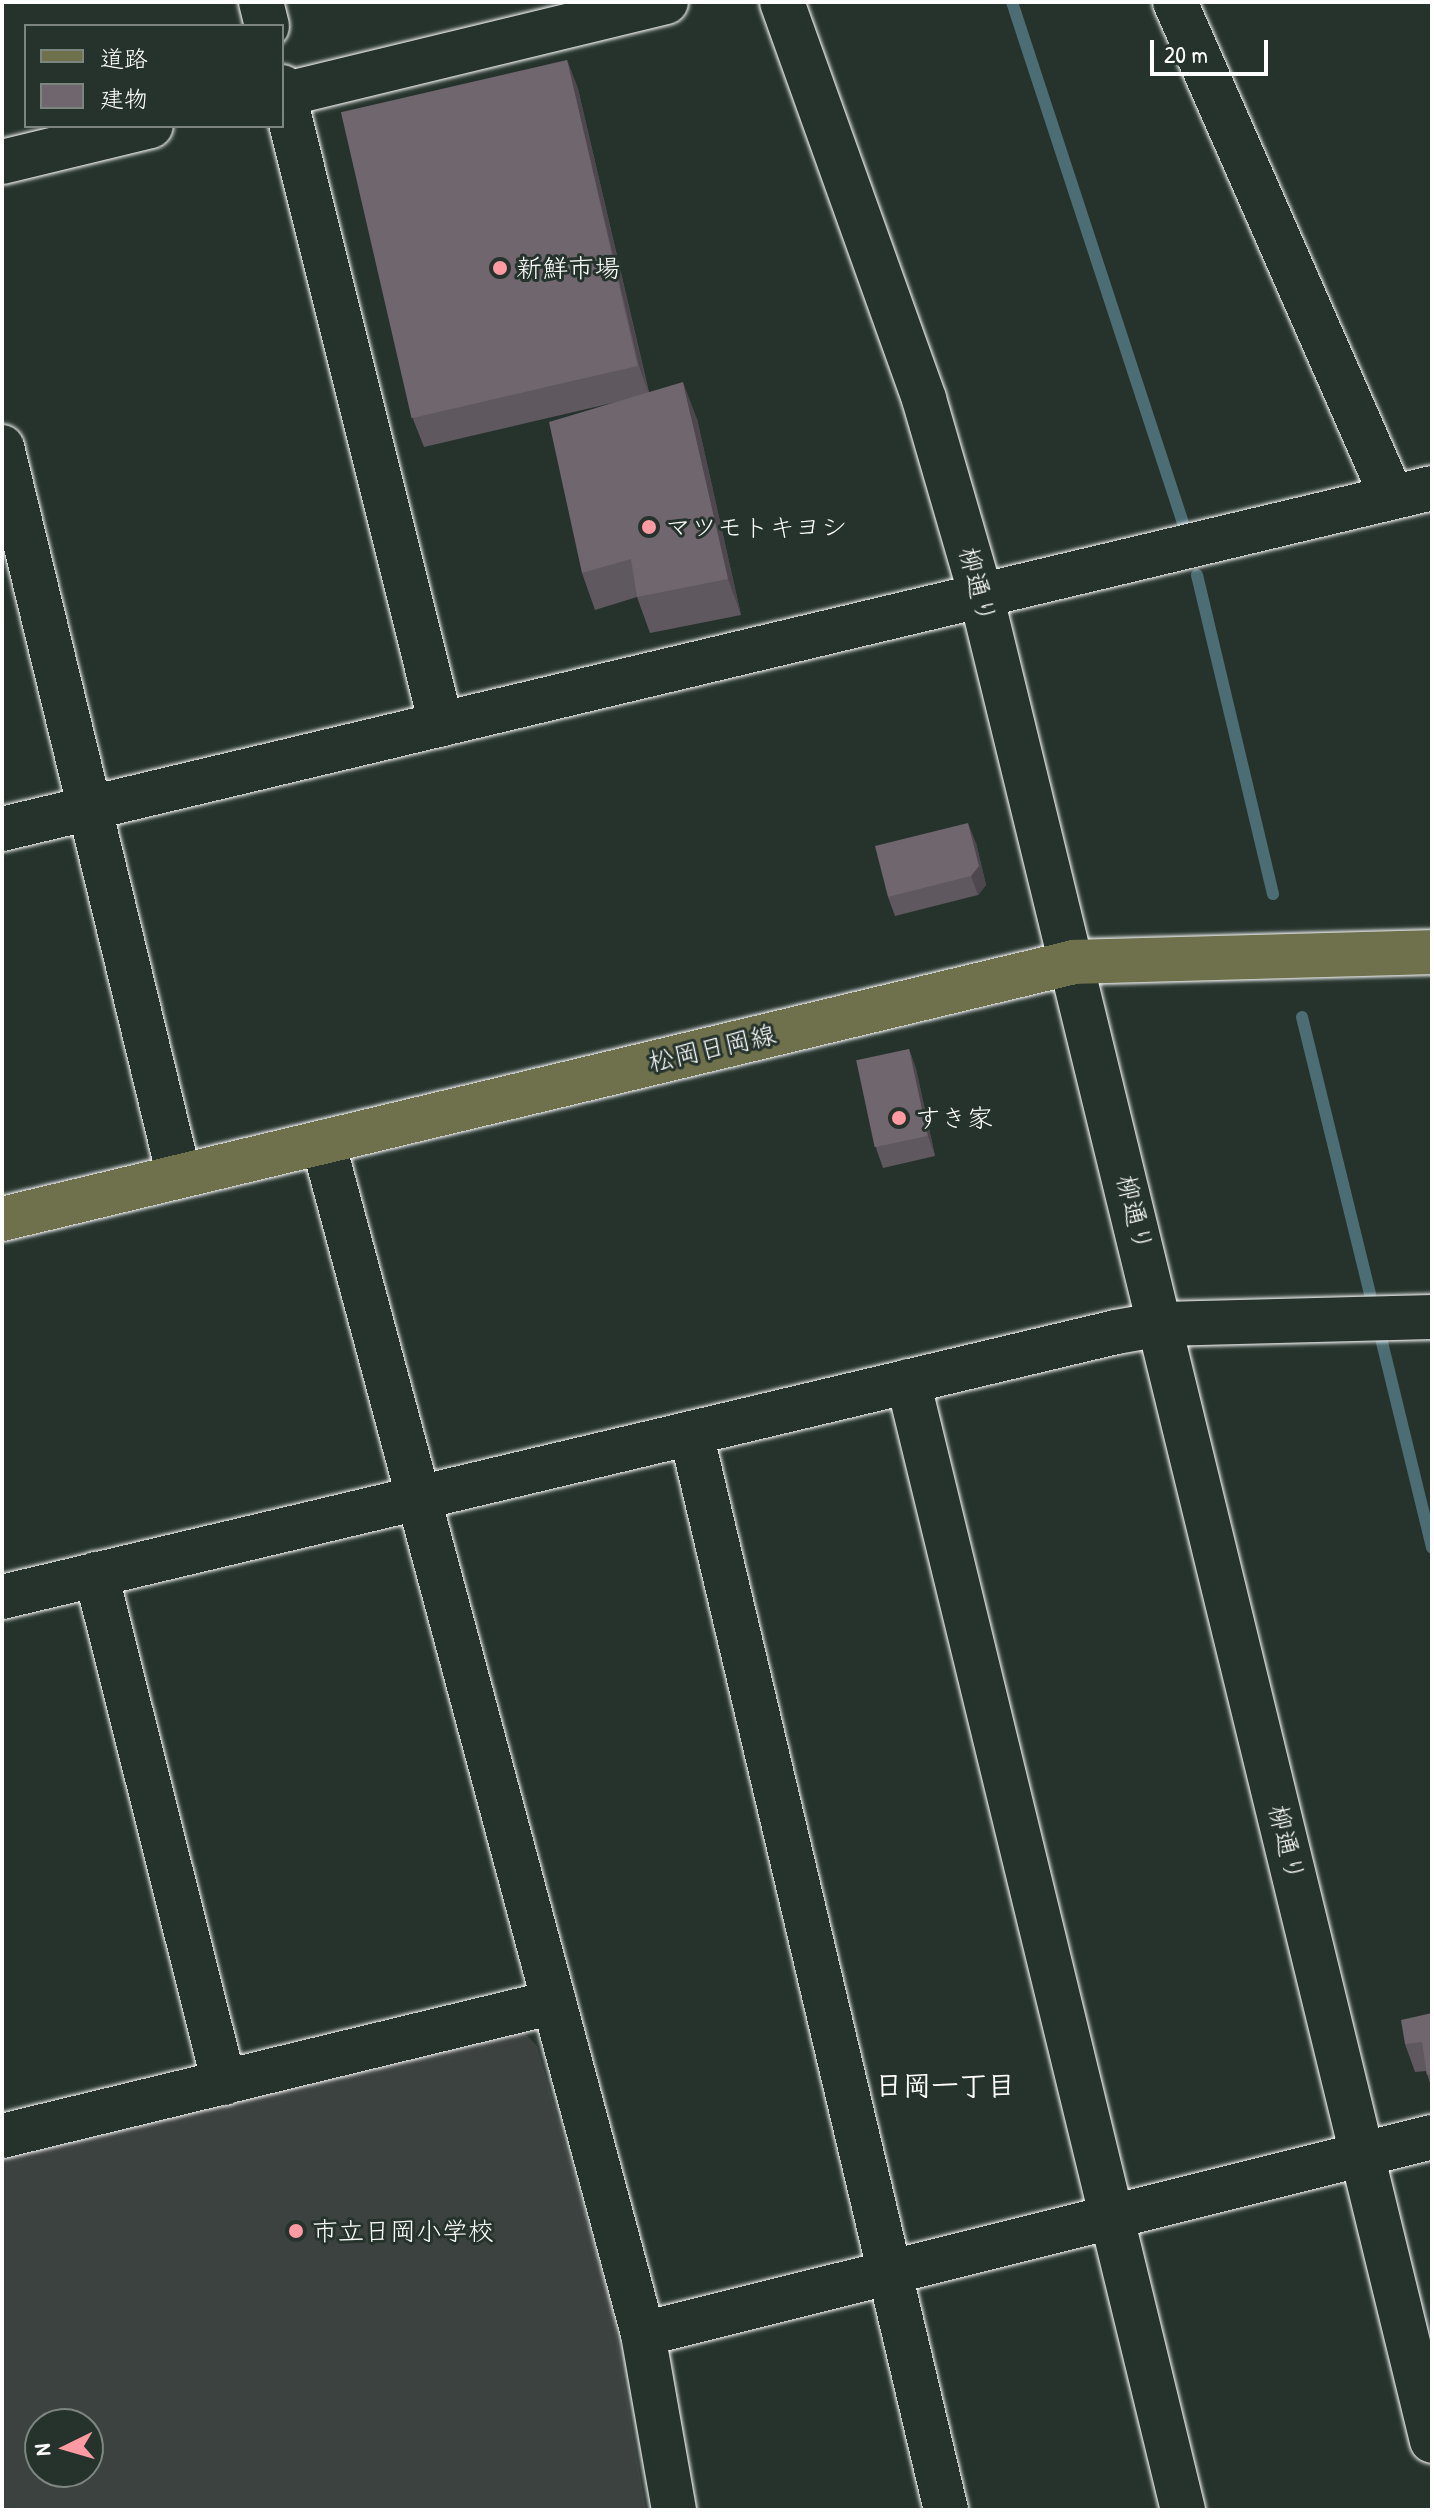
<!DOCTYPE html>
<meta charset="utf-8">
<style>
body{margin:0}
#map{position:relative;width:1434px;height:2512px;overflow:hidden;background:#26332d;font-family:"Patrick Hand","Klee One",sans-serif}
div>[style]{position:absolute}
.built>*{inset:0;background:#3c4240}
.stream>*{height:12px;margin:-6px;padding:0 6px;transform-origin:6px;border-radius:6px;background:#4c6d73}
.roads{filter:drop-shadow(0 0 2px #fff) drop-shadow(0 0 2px #fff)}
.minor>*{height:44px;margin:-22px;padding:0 22px;transform-origin:22px;border-radius:22px;background:#26332d}
.major>*{height:44px;margin:-22px;padding:0 22px;transform-origin:22px;border-radius:22px;background:#6e714b}
.wall>*{inset:0;background:#5f585f}
.shaded-wall>*{inset:0;background:#4e474d}
.building>*{inset:0;background:#6f666e;transform-origin:0 0}
.dots>*{width:22px;height:22px;translate:-50% -50%;box-sizing:border-box;border:4px solid #26332d;border-radius:50%}
span{translate:-50% -50%;white-space:nowrap;text-align:center;line-height:1.15;-webkit-text-stroke:6px #26332d;paint-order:stroke}
.poi-label{font-size:26px;color:#fff}
.left{translate:0 -50%;text-align:left}
.street-label{font-size:26px;color:#fff}
.neighbourhood-label{font-size:28px;color:#fff;font-weight:700}
.frame{position:absolute;inset:0;border:4px solid #fff;pointer-events:none}
.legend{position:absolute;left:24px;top:24px;width:260px;height:104px;box-sizing:border-box;background:#26332d;border:2px solid #7d8581;margin:0;padding:10px 14px;list-style:none;font-size:24px;color:#fff}
.legend li{display:flex;align-items:center;gap:16px;height:40px}
.legend b{width:40px;border:2px solid #7d8581}
.north{position:absolute;left:24px;top:2408px;width:80px;height:80px;box-sizing:border-box;background:#26332d;border:2px solid #7d8581;border-radius:50%;rotate:265deg;font-size:22px;font-weight:700;line-height:32px;text-align:center;color:#fff}
.north::after{content:'';display:block;margin:auto;width:28px;height:36px;background:#ff9aa2;clip-path:polygon(50% 0,100% 100%,50% 72%,0 100%)}
.scale{position:absolute;left:1150px;top:40px;width:118px;height:36px;box-sizing:border-box;border:4px solid #fff;border-top:0;padding-left:10px;font-size:24px;line-height:28px;white-space:nowrap;color:#fff;-webkit-text-stroke:6px #26332d;paint-order:stroke}
</style>
<div id="map">
<div class="built">
<div style="clip-path:polygon(evenodd,523px 2031px,537px 2046px,612px 2308px,646px 2510px,2px 2510px,2px 2154px,523px 2031px,40px 2424px,88px 2424px,88px 2472px,40px 2472px,40px 2424px)"></div>
</div>
<div class="stream">
<div style="left:1012px;top:2px;width:548px;rotate:71.83deg"></div>
<div style="left:1197px;top:575px;width:328px;rotate:76.6deg"></div>
<div style="left:1302px;top:1017px;width:285px;rotate:76.2deg"></div>
<div style="left:1380px;top:1334px;width:220px;rotate:76.3deg"></div>
</div>
<div class="roads">
<div class="minor">
<div style="left:261px;top:2px;width:25px;rotate:76deg"></div>
<div style="left:782px;top:2px;width:422px;rotate:70.3deg"></div>
<div style="left:924px;top:399px;width:204px;rotate:73.8deg"></div>
<div style="left:981px;top:595px;width:1900px;rotate:76.27deg"></div>
<div style="left:1175px;top:2px;width:540px;rotate:66.33deg"></div>
<div style="left:282px;top:87px;width:657px;rotate:75.98deg"></div>
<div style="left:282px;top:95px;width:395px;rotate:-13.6deg"></div>
<div style="left:2px;top:162px;width:153px;rotate:-13.6deg"></div>
<div style="left:2px;top:447px;width:750px;rotate:76.35deg"></div>
<div style="left:2px;top:829px;width:1470px;rotate:-13.41deg"></div>
<div style="left:323px;top:1142px;width:1234px;rotate:74.97deg"></div>
<div style="left:643px;top:2334px;width:179px;rotate:80deg"></div>
<div style="left:908px;top:1381px;width:1162px;rotate:76.31deg"></div>
<div style="left:691px;top:1433px;width:1107px;rotate:76.68deg"></div>
<div style="left:96px;top:1574px;width:525px;rotate:75.88deg"></div>
<div style="left:2px;top:1597px;width:1145px;rotate:-13.38deg"></div>
<div style="left:1116px;top:1332px;width:47px;rotate:-9.9deg"></div>
<div style="left:1162px;top:1324px;width:270px;rotate:-1.5deg"></div>
<div style="left:2px;top:2136px;width:568px;rotate:-13.64deg"></div>
<div style="left:643px;top:2334px;width:813px;rotate:-14.02deg"></div>
</div>
<div class="major">
<div style="left:2px;top:1219px;width:1102px;rotate:-13.48deg"></div>
<div style="left:1074px;top:962px;width:358px;rotate:-1.6deg"></div>
</div>
</div>
<div class="wall">
<div style="clip-path:polygon(567px 60px,578px 89px,649px 392px,697px 419px,741px 615px,650px 633px,637px 597px,595px 610px,582px 573px,621px 401px,424px 447px,413px 419px)"></div>
<div style="clip-path:polygon(976px 843px,986px 885px,978px 895px,895px 916px,888px 897px)"></div>
<div style="clip-path:polygon(909px 1049px,916px 1069px,935px 1156px,883px 1168px,876px 1148px)"></div>
<div style="clip-path:polygon(1432px 2013px,1432px 2089px,1426px 2071px,1415px 2072px,1405px 2044px)"></div>
</div>
<div class="shaded-wall">
<div style="clip-path:polygon(567px 60px,578px 89px,649px 394px,639px 366px)"></div>
<div style="clip-path:polygon(683px 382px,697px 419px,741px 615px,728px 579px)"></div>
<div style="clip-path:polygon(968px 823px,976px 843px,986px 885px,978px 895px,971px 876px)"></div>
<div style="clip-path:polygon(909px 1049px,916px 1069px,935px 1156px,928px 1136px)"></div>
</div>
<div class="building">
<div style="left:567px;top:60px;width:314px;height:232px;rotate:77deg"></div>
<div style="clip-path:polygon(683px 382px,728px 579px,637px 597px,631px 559px,582px 573px,549px 422px)"></div>
<div style="clip-path:polygon(968px 823px,979px 866px,971px 876px,888px 897px,875px 846px)"></div>
<div style="left:909px;top:1049px;width:89px;height:54px;rotate:78deg"></div>
<div style="clip-path:polygon(1432px 2013px,1432px 2074px,1427px 2075px,1422px 2042px,1405px 2044px,1401px 2020px)"></div>
</div>
<div class="dots">
<div style="left:500px;top:268px;background:#ff9aa2"></div>
<div style="left:649px;top:527px;background:#ff9aa2"></div>
<div style="left:899px;top:1118px;background:#ff9aa2"></div>
<div style="left:296px;top:2231px;background:#ff9aa2"></div>
</div>
<div class="poi-label">
<span class="left" style="left:516px;top:268px">新鮮市場</span>
<span class="left" style="left:665px;top:527px">マツモトキヨシ</span>
<span class="left" style="left:915px;top:1118px">すき家</span>
<span class="left" style="left:312px;top:2231px">市立日岡小学校</span>
</div>
<div class="street-label">
<span style="left:978px;top:585px;rotate:75deg">柳通り</span>
<span style="left:712px;top:1048px;rotate:-13deg">松岡日岡線</span>
<span style="left:1135px;top:1213px;rotate:76deg">柳通り</span>
<span style="left:1287px;top:1843px;rotate:76deg">柳通り</span>
</div>
<div class="neighbourhood-label">
<span style="left:945px;top:2085px">日岡一丁目</span>
</div>
<div class="frame"></div>
<ul class="legend">
<li><b style="height:10px;background:#6e714b"></b>道路</li>
<li><b style="height:22px;background:#6f666e"></b>建物</li>
</ul>
<div class="north">N</div>
<div class="scale">20 m</div>
</div>
